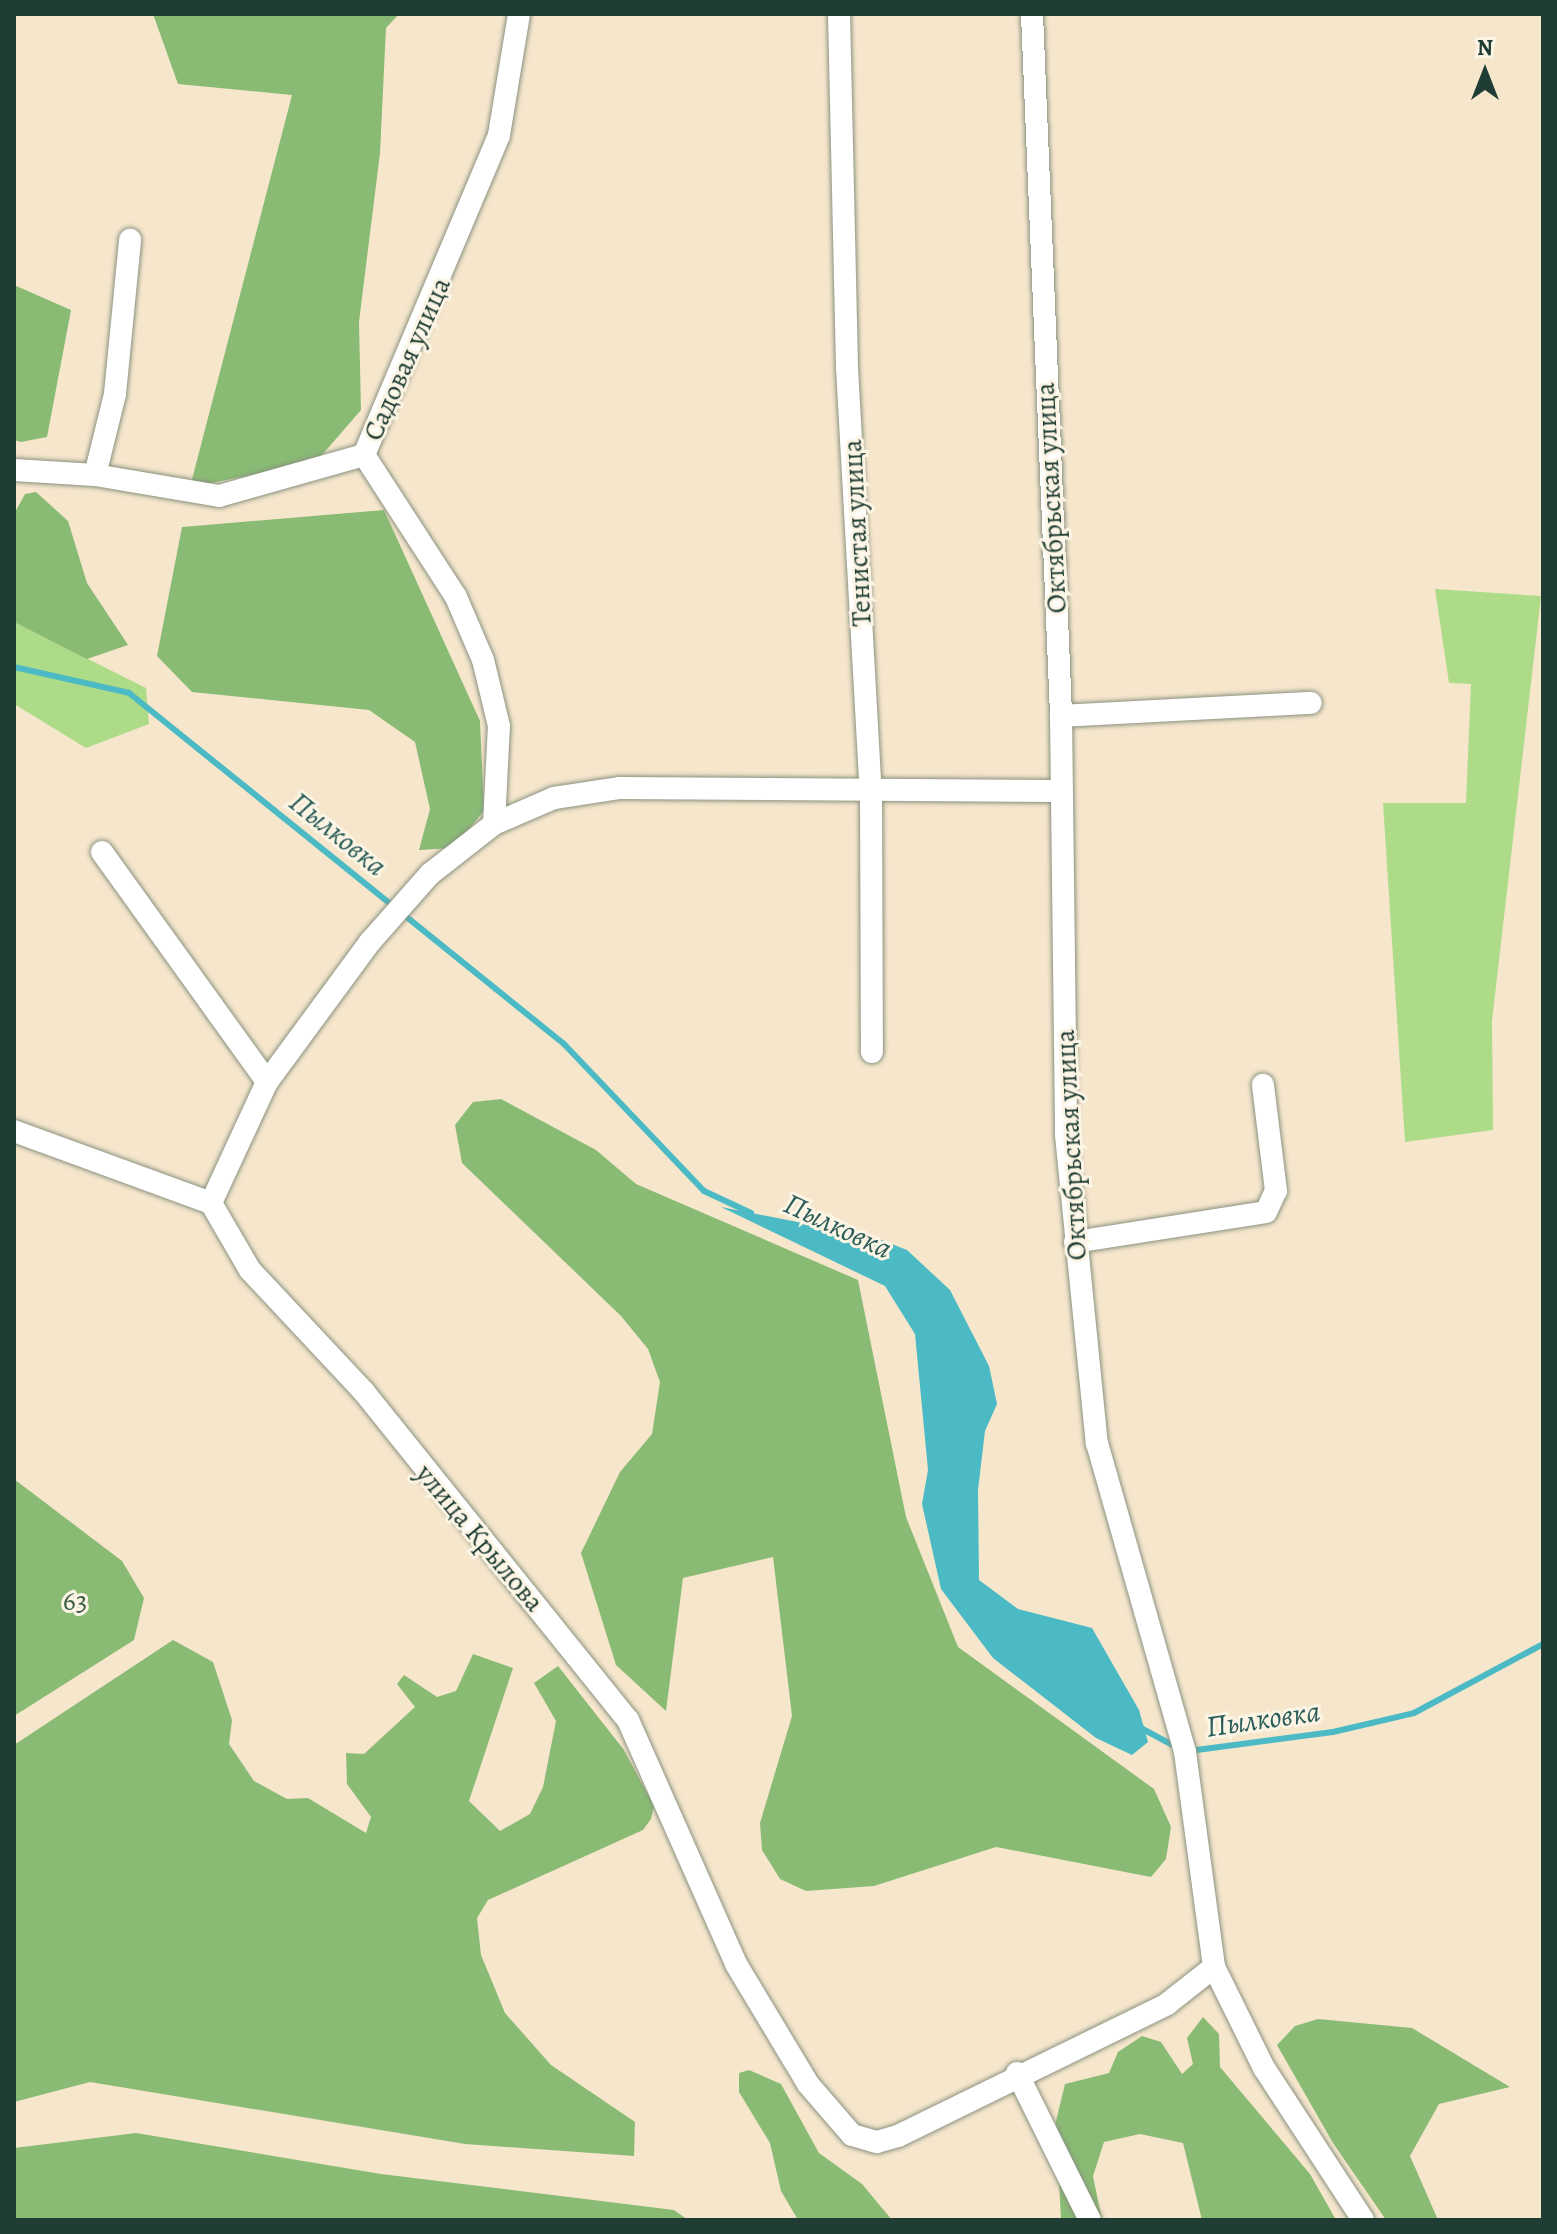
<!DOCTYPE html>
<meta charset="utf-8">
<style>
body{margin:0}
#map{position:relative;width:1557px;height:2234px;overflow:hidden;background:#f5e6cc;font-family:Alegreya,serif}
div>[style]{position:absolute}
.green>*{inset:0;background:#addb88}
.forest>*{inset:0;background:#8abb74}
.water>*{inset:0;background:#4cbac4}
.stream>*{height:6px;margin:-3px;padding:0 3px;transform-origin:3px;border-radius:3px;background:#4cbac4}
.roads{filter:drop-shadow(0 0 2px #8a9280) drop-shadow(0 0 2px #8a9280)}
.minor>*{height:22px;margin:-11px;padding:0 11px;transform-origin:11px;border-radius:11px;background:#fff}
span{translate:-50% -50%;white-space:nowrap;text-align:center;line-height:1.15;-webkit-text-stroke:6px #fcf5e5;paint-order:stroke}
.street-label{font-size:28px;color:#1f3d34}
.park-label{font-size:28px;color:#3b5d45}
.water-label{font-size:30px;color:#2a5c58;font-style:italic}
.frame{position:absolute;inset:0;border:16px solid #1f3d34;pointer-events:none}
.north{position:absolute;left:1445px;top:32px;width:80px;height:80px;-webkit-text-stroke:6px #fcf5e5;paint-order:stroke;rotate:0deg;font-size:22px;font-weight:700;line-height:32px;text-align:center;color:#1f3d34}
.north::after{content:'';display:block;margin:auto;width:28px;height:36px;background:#1f3d34;clip-path:polygon(50% 0,100% 100%,50% 72%,0 100%)}
</style>
<div id="map">
<div class="green">
<div style="clip-path:polygon(1435px 589px,1541px 596px,1492px 1021px,1493px 1130px,1405px 1142px,1383px 803px,1466px 803px,1471px 684px,1449px 683px)"></div>
<div style="clip-path:polygon(14px 622px,146px 688px,149px 724px,86px 748px,14px 704px)"></div>
</div>
<div class="forest">
<div style="clip-path:polygon(153px 14px,399px 14px,386px 28px,380px 153px,359px 322px,361px 410px,315px 463px,190px 487px,292px 95px,178px 84px)"></div>
<div style="clip-path:polygon(14px 285px,71px 310px,47px 437px,21px 442px,14px 440px)"></div>
<div style="clip-path:polygon(36px 492px,68px 521px,87px 583px,128px 645px,87px 659px,14px 622px,14px 514px,25px 494px)"></div>
<div style="clip-path:polygon(384px 510px,480px 721px,484px 811px,453px 848px,419px 850px,430px 809px,415px 742px,369px 710px,192px 692px,157px 656px,182px 527px)"></div>
<div style="clip-path:polygon(501px 1099px,596px 1150px,636px 1184px,858px 1280px,906px 1517px,958px 1647px,1154px 1789px,1171px 1827px,1166px 1859px,1151px 1877px,996px 1847px,874px 1886px,806px 1891px,780px 1879px,762px 1850px,760px 1823px,792px 1716px,773px 1557px,683px 1578px,666px 1711px,616px 1665px,581px 1553px,620px 1472px,652px 1434px,660px 1382px,648px 1349px,621px 1316px,462px 1163px,455px 1125px,473px 1102px)"></div>
<div style="clip-path:polygon(14px 1479px,122px 1561px,144px 1598px,134px 1640px,14px 1716px)"></div>
<div style="clip-path:polygon(173px 1640px,213px 1662px,232px 1720px,229px 1744px,254px 1781px,287px 1799px,308px 1798px,366px 1833px,371px 1817px,347px 1784px,346px 1753px,364px 1754px,415px 1707px,397px 1684px,404px 1675px,437px 1697px,456px 1691px,473px 1654px,513px 1668px,469px 1801px,500px 1831px,530px 1814px,543px 1787px,556px 1721px,534px 1683px,558px 1666px,624px 1750px,654px 1806px,651px 1819px,643px 1830px,488px 1900px,477px 1918px,481px 1955px,505px 2013px,551px 2065px,635px 2122px,634px 2156px,465px 2144px,90px 2082px,14px 2102px,14px 1745px)"></div>
<div style="clip-path:polygon(1203px 2017px,1219px 2034px,1220px 2067px,1310px 2174px,1336px 2220px,1202px 2220px,1183px 2143px,1140px 2134px,1104px 2142px,1093px 2176px,1102px 2220px,1061px 2220px,1056px 2121px,1065px 2084px,1109px 2073px,1118px 2052px,1142px 2036px,1161px 2042px,1182px 2074px,1193px 2064px,1187px 2038px)"></div>
<div style="clip-path:polygon(1318px 2019px,1412px 2028px,1510px 2087px,1439px 2104px,1410px 2156px,1438px 2220px,1386px 2220px,1333px 2143px,1277px 2045px,1295px 2026px)"></div>
<div style="clip-path:polygon(749px 2070px,781px 2084px,819px 2153px,862px 2184px,892px 2220px,798px 2220px,781px 2191px,770px 2143px,739px 2092px,739px 2073px)"></div>
<div style="clip-path:polygon(136px 2133px,381px 2174px,674px 2210px,688px 2220px,14px 2220px,14px 2148px)"></div>
</div>
<div class="water">
<div style="clip-path:polygon(721px 1207px,874px 1237px,907px 1250px,950px 1290px,989px 1366px,997px 1404px,985px 1431px,978px 1490px,979px 1580px,1018px 1609px,1092px 1628px,1139px 1710px,1148px 1742px,1132px 1755px,1096px 1738px,993px 1658px,941px 1589px,922px 1504px,928px 1470px,915px 1334px,885px 1286px)"></div>
</div>
<div class="stream">
<div style="left:14px;top:667px;width:118px;rotate:12.7deg"></div>
<div style="left:129px;top:693px;width:559px;rotate:38.9deg"></div>
<div style="left:564px;top:1044px;width:203px;rotate:46.4deg"></div>
<div style="left:704px;top:1191px;width:52px;rotate:25.1deg"></div>
<div style="left:1139px;top:1727px;width:44px;rotate:28.3deg"></div>
<div style="left:1189px;top:1751px;width:145px;rotate:-7.5deg"></div>
<div style="left:1333px;top:1732px;width:83px;rotate:-13.2deg"></div>
<div style="left:1414px;top:1713px;width:146px;rotate:-28.1deg"></div>
</div>
<div class="roads">
<div class="minor">
<div style="left:839px;top:14px;width:354px;rotate:88.7deg"></div>
<div style="left:847px;top:368px;width:424px;rotate:86.8deg"></div>
<div style="left:871px;top:791px;width:261px;rotate:89.8deg"></div>
<div style="left:1032px;top:14px;width:703px;rotate:87.63deg"></div>
<div style="left:1061px;top:716px;width:419px;rotate:89.3deg"></div>
<div style="left:1066px;top:1135px;width:310px;rotate:84.3deg"></div>
<div style="left:1097px;top:1443px;width:321px;rotate:74.1deg"></div>
<div style="left:1185px;top:1752px;width:217px;rotate:82.3deg"></div>
<div style="left:1214px;top:1967px;width:113px;rotate:63.7deg"></div>
<div style="left:1264px;top:2068px;width:181px;rotate:56.9deg"></div>
<div style="left:14px;top:470px;width:81px;rotate:3.5deg"></div>
<div style="left:95px;top:475px;width:83px;rotate:-76.1deg"></div>
<div style="left:115px;top:394px;width:155px;rotate:-84.4deg"></div>
<div style="left:95px;top:475px;width:126px;rotate:9.6deg"></div>
<div style="left:219px;top:496px;width:151px;rotate:-15.8deg"></div>
<div style="left:1061px;top:716px;width:250px;rotate:-3deg"></div>
<div style="left:494px;top:824px;width:98px;rotate:-87.1deg"></div>
<div style="left:499px;top:726px;width:68px;rotate:-103.6deg"></div>
<div style="left:483px;top:660px;width:69px;rotate:-113.2deg"></div>
<div style="left:456px;top:597px;width:169px;rotate:-122.9deg"></div>
<div style="left:364px;top:455px;width:347px;rotate:-67.1deg"></div>
<div style="left:499px;top:135px;width:123px;rotate:-80.6deg"></div>
<div style="left:102px;top:852px;width:283px;rotate:54.3deg"></div>
<div style="left:14px;top:1131px;width:210px;rotate:20.1deg"></div>
<div style="left:211px;top:1203px;width:78px;rotate:59.8deg"></div>
<div style="left:250px;top:1270px;width:167px;rotate:46.9deg"></div>
<div style="left:364px;top:1392px;width:421px;rotate:51.2deg"></div>
<div style="left:628px;top:1720px;width:267px;rotate:66.1deg"></div>
<div style="left:736px;top:1964px;width:140px;rotate:59deg"></div>
<div style="left:808px;top:2084px;width:67px;rotate:49.2deg"></div>
<div style="left:852px;top:2135px;width:26px;rotate:16deg"></div>
<div style="left:877px;top:2142px;width:22px;rotate:-16deg"></div>
<div style="left:898px;top:2136px;width:300px;rotate:-26.1deg"></div>
<div style="left:1167px;top:2004px;width:60px;rotate:-38.2deg"></div>
<div style="left:211px;top:1203px;width:133px;rotate:-65.2deg"></div>
<div style="left:267px;top:1082px;width:174px;rotate:-53.7deg"></div>
<div style="left:370px;top:942px;width:91px;rotate:-48.6deg"></div>
<div style="left:430px;top:874px;width:81px;rotate:-38deg"></div>
<div style="left:494px;top:824px;width:65px;rotate:-23.4deg"></div>
<div style="left:554px;top:798px;width:67px;rotate:-8.6deg"></div>
<div style="left:620px;top:788px;width:441px;rotate:0.4deg"></div>
<div style="left:1075px;top:1242px;width:193px;rotate:-8.9deg"></div>
<div style="left:1266px;top:1212px;width:23px;rotate:-65deg"></div>
<div style="left:1276px;top:1191px;width:107px;rotate:-97deg"></div>
<div style="left:1017px;top:2073px;width:164px;rotate:63.6deg"></div>
</div>
</div>
<div class="street-label">
<span style="left:407px;top:359px;rotate:-66deg">Садовая улица</span>
<span style="left:1051px;top:498px;rotate:-93deg">Октябрьская улица</span>
<span style="left:857px;top:533px;rotate:-93deg">Тенистая улица</span>
<span style="left:1071px;top:1145px;rotate:-93deg">Октябрьская улица</span>
<span style="left:480px;top:1538px;rotate:50deg">улица Крылова</span>
</div>
<div class="park-label">
<span style="left:75px;top:1601px">63</span>
</div>
<div class="water-label">
<span style="left:338px;top:834px;rotate:39deg">Пылковка</span>
<span style="left:838px;top:1226px;rotate:25deg">Пылковка</span>
<span style="left:1263px;top:1719px;rotate:-8deg">Пылковка</span>
</div>
<div class="frame"></div>
<div class="north">N</div>
</div>
